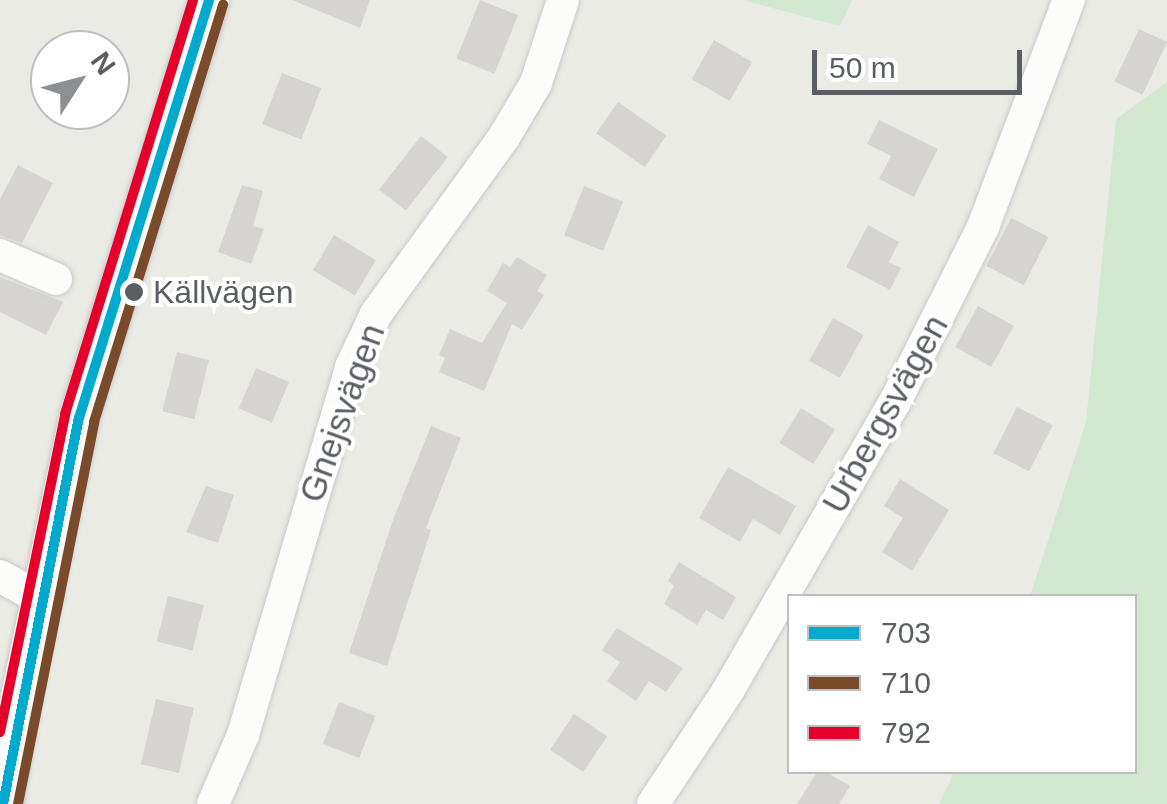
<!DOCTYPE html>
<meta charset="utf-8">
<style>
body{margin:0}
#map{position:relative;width:1167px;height:804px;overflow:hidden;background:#ebebe6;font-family:Arial,sans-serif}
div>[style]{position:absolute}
.green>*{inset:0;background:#d3e8d1}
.building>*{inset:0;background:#d5d4d1;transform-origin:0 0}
.roads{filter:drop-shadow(0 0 2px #c9c9c8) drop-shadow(0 0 2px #c9c9c8)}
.minor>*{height:32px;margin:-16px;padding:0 16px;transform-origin:16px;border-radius:16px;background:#fcfcfb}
.tertiary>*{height:40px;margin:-20px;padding:0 20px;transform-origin:20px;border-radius:20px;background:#fcfcfb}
.bus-1>*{height:10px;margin:-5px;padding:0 5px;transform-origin:5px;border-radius:5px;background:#00a9ce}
.bus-2>*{height:10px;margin:-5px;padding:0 5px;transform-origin:5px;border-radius:5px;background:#7a4b2a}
.bus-3>*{height:10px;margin:-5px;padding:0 5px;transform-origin:5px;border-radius:5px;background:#e4002b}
.dots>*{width:28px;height:28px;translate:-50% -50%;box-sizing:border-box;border:5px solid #fff;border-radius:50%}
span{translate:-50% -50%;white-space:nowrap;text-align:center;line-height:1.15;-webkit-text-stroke:8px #fff;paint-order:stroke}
.bus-label{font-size:32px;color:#5b5f64}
.left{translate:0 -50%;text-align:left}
.street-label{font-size:35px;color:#5b5f64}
.legend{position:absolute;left:787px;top:594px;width:350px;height:180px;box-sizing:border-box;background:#fff;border:2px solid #bdbfc1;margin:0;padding:12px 18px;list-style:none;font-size:30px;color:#5b5f64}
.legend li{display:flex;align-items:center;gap:20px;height:50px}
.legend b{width:50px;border:2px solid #bdbfc1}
.north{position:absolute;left:30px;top:30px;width:100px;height:100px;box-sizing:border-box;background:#fff;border:2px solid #bdbfc1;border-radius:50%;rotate:54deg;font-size:28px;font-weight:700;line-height:40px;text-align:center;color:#5b5f64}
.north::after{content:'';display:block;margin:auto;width:35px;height:45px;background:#8d9092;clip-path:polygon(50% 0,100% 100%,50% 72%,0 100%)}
.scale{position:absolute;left:812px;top:50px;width:210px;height:45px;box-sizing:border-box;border:5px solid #5b5f64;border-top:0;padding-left:12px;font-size:30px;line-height:35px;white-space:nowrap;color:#5b5f64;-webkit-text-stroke:8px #fff;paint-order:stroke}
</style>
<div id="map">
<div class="green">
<div style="clip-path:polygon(742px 0,852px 0,840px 26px)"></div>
<div style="clip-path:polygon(1167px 82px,1167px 804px,939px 804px,954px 772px,1134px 772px,1134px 596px,1030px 596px,1086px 422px,1116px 119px)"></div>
</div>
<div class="building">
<div style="clip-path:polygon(292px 0,370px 0,360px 28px)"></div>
<div style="left:480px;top:0;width:41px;height:63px;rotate:22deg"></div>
<div style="left:1139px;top:29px;width:31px;height:58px;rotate:25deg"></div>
<div style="left:714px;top:40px;width:44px;height:45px;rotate:30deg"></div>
<div style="left:282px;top:73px;width:42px;height:55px;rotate:21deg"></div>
<div style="left:618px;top:102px;width:59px;height:38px;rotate:35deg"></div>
<div style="clip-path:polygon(879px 120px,938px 149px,914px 197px,879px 179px,891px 156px,867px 144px)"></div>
<div style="left:421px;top:136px;width:34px;height:68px;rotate:38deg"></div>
<div style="clip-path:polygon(18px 165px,53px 183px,22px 243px,0 235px,0 199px)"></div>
<div style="clip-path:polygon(242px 185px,263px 191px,253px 226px,264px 229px,251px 264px,218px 252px)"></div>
<div style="left:584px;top:186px;width:42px;height:53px;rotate:22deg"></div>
<div style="left:1011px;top:218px;width:42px;height:54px;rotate:27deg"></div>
<div style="clip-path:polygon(868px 225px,899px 242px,889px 262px,901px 268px,890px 290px,846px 267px)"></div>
<div style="left:334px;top:235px;width:49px;height:41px;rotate:31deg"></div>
<div style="clip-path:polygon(517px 257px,547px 275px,537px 291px,544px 295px,522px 330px,512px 324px,484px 391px,439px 372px,445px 358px,439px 355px,450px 329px,482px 343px,507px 303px,487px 291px,503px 263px,510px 267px)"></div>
<div style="clip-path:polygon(0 277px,63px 302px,46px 335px,0 312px)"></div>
<div style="left:978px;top:306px;width:41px;height:47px;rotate:29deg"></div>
<div style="left:833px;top:318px;width:35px;height:49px;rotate:29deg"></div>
<div style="left:177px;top:352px;width:33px;height:61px;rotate:14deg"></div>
<div style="left:256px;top:368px;width:36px;height:44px;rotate:23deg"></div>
<div style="left:1017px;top:407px;width:40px;height:52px;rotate:27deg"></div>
<div style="left:801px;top:408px;width:40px;height:41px;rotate:32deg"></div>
<div style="clip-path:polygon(431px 426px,461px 438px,426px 528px,431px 530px,387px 666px,349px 653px,394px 517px)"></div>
<div style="clip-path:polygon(728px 467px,796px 506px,780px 535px,753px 519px,740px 542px,699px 518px)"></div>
<div style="clip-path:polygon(900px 479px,949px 510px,912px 571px,882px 552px,903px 518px,884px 506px)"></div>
<div style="clip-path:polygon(206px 486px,234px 495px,218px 543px,186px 532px)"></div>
<div style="clip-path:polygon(679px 562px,736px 597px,723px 620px,706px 610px,697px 625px,664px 604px,674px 586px,668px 581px)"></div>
<div style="left:168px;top:596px;width:37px;height:47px;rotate:14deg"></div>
<div style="clip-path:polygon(617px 628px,683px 668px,666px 692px,649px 681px,636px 701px,607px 681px,620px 662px,602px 650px)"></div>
<div style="left:156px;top:699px;width:39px;height:67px;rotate:13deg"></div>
<div style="left:339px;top:702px;width:39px;height:45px;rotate:21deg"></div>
<div style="left:574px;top:714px;width:40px;height:43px;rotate:34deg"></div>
<div style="clip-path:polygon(817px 772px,826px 772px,850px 786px,839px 804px,797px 804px)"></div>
</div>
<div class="roads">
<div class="minor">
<div style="left:0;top:255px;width:61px;rotate:23.2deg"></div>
<div style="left:0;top:576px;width:47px;rotate:29.3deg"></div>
<div style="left:213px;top:804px;width:75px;rotate:-66.5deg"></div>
<div style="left:243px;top:735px;width:384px;rotate:-73.6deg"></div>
<div style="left:351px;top:367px;width:59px;rotate:-64.7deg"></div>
<div style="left:376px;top:314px;width:218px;rotate:-54.1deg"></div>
<div style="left:504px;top:137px;width:63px;rotate:-59.3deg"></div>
<div style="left:536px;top:83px;width:87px;rotate:-72deg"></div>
<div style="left:653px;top:804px;width:138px;rotate:-56.5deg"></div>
<div style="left:729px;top:689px;width:332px;rotate:-60deg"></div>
<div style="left:895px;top:402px;width:196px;rotate:-63.3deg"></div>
<div style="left:983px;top:227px;width:243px;rotate:-69.3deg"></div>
</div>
<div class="tertiary">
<div style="left:3px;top:804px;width:114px;rotate:-80.4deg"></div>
<div style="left:22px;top:692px;width:280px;rotate:-78.2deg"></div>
<div style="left:79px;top:418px;width:438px;rotate:-72.7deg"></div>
</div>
</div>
<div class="bus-1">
<div style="left:3px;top:804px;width:393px;rotate:-78.9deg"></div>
<div style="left:79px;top:418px;width:438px;rotate:-72.7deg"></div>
</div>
<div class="bus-2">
<div style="left:18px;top:804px;width:389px;rotate:-78.7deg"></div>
<div style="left:94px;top:422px;width:437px;rotate:-72.8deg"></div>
</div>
<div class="bus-3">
<div style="left:0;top:732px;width:325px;rotate:-78.4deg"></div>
<div style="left:65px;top:414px;width:433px;rotate:-72.8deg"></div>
</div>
<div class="dots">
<div style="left:134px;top:292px;background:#5b5f64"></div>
</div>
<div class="bus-label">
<span class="left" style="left:153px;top:292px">Källvägen</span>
</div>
<div class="street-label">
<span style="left:342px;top:413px;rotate:-70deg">Gnejsvägen</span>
<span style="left:885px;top:414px;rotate:-61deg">Urbergsvägen</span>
</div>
<ul class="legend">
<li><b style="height:12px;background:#00a9ce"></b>703</li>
<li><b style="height:12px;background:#7a4b2a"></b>710</li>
<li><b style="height:12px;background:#e4002b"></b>792</li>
</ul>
<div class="north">N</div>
<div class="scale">50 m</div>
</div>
